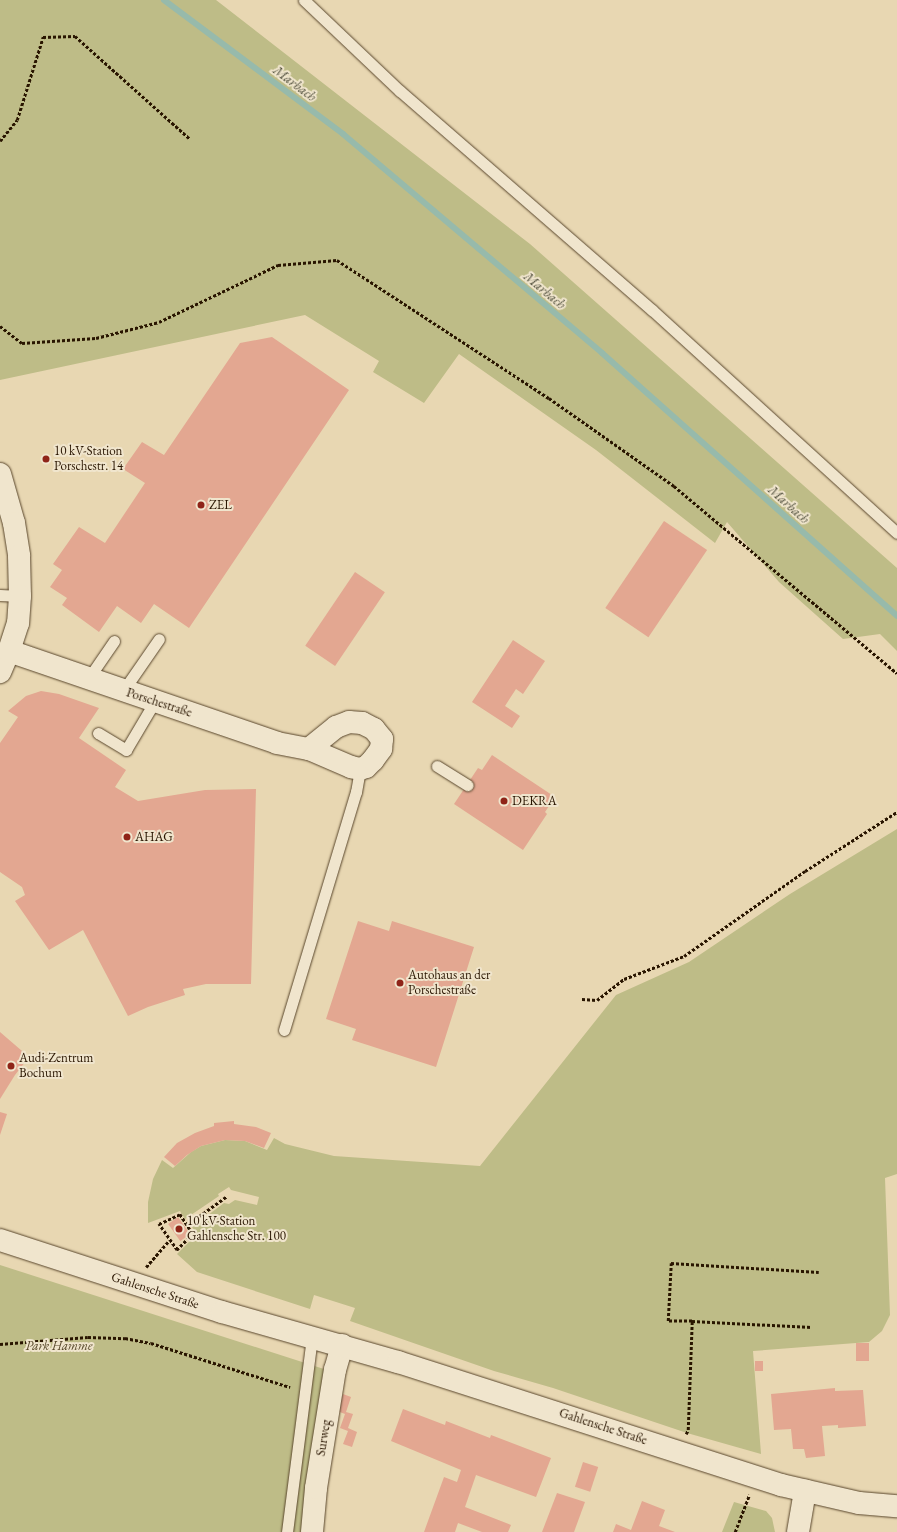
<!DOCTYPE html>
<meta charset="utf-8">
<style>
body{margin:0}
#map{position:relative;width:897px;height:1532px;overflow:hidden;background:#e8d7b2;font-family:"EB Garamond",serif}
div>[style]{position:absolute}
.green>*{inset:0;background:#bebc87}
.stream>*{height:6px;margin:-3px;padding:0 3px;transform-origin:3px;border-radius:3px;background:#97baab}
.building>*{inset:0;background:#e3a791;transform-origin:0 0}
.path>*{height:2.5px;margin-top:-1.25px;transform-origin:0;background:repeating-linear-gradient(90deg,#291500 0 3px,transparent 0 5px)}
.roads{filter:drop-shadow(0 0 1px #59462c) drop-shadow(0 0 1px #59462c)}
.lane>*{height:11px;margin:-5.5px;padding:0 5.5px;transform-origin:5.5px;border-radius:5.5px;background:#f0e5cd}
.street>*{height:22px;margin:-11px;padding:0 11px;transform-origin:11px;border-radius:11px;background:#f0e5cd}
.secondary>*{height:22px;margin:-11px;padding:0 11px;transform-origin:11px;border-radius:11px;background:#f0e5cd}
.dots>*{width:11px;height:11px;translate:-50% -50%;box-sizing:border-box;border:2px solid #f0e5cd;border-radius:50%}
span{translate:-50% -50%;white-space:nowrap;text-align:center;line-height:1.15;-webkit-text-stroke:4px #f0e5cd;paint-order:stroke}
.poi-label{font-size:13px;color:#291500}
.left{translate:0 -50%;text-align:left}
.street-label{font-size:13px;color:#291500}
.park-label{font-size:13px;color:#564728;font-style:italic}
.water-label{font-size:14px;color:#504f3c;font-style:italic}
</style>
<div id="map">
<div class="green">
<div style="clip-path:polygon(0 0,216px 0,530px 244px,897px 568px,897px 651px,880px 634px,843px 639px,779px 582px,727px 522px,715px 543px,596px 450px,459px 354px,424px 403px,373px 372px,379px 361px,305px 315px,0 380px)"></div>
<div style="clip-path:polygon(897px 829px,897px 1174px,885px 1178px,890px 1315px,882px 1331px,869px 1342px,753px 1351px,761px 1454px,687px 1433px,553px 1388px,494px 1371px,350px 1321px,355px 1308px,314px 1295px,310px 1309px,197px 1272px,177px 1254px,197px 1234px,192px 1227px,224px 1203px,229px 1204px,235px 1200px,257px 1205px,259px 1197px,231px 1190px,229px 1187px,218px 1194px,219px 1196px,185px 1219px,180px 1211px,148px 1223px,148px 1202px,153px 1179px,162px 1160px,173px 1168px,191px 1152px,201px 1146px,225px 1140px,245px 1141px,267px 1150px,274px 1138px,285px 1144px,334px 1156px,480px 1166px,616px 995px,689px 962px,790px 894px)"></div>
<div style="clip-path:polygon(0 1265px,327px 1370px,303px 1532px,0 1532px)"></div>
<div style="clip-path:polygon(734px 1502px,766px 1511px,772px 1518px,775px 1532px,722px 1532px)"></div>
</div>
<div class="stream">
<div style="left:164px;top:0;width:224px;rotate:36.8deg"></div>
<div style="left:343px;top:134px;width:339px;rotate:40.2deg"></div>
<div style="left:602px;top:353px;width:395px;rotate:41.7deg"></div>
</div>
<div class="building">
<div style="clip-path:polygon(272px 337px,349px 390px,189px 628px,154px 604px,141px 623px,117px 606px,99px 632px,62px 605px,67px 598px,50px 587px,62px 570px,53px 564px,79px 527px,105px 543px,145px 483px,123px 469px,142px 442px,164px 455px,240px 343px)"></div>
<div style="clip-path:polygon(49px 454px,51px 461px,43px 463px,41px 457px)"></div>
<div style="left:664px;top:521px;width:52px;height:105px;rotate:34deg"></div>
<div style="left:355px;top:572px;width:36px;height:89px;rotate:34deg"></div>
<div style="clip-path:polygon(513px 640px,545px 661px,523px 694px,516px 689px,505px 706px,520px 716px,512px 728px,472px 702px)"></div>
<div style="clip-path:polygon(41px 691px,59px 694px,99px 708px,79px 738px,126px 770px,115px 787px,138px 801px,205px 790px,256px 789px,251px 984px,206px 984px,183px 989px,185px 995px,148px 1007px,128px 1016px,83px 930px,49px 950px,15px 901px,25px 895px,22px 887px,0 872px,0 743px,18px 717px,8px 711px,26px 696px)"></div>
<div style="clip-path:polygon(492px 755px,555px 797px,545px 812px,547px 814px,523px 850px,454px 804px,478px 768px,482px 770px)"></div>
<div style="clip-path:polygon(358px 921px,389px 931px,392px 921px,474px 947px,436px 1067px,352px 1040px,356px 1029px,326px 1019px)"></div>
<div style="clip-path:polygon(0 1032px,29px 1057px,15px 1075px,0 1099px)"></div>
<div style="clip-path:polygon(0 1112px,7px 1114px,0 1135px)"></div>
<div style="clip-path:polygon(234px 1121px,234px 1124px,256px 1127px,271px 1133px,264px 1148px,245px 1141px,225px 1140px,201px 1146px,187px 1155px,175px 1166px,164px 1157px,177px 1143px,195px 1133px,214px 1126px,214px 1123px)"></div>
<div style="left:178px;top:1217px;width:21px;height:12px;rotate:55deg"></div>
<div style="left:856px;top:1343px;width:13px;height:18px"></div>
<div style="left:755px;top:1361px;width:8px;height:10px"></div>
<div style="clip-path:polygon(835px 1388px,835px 1391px,863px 1390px,866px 1426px,838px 1428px,838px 1425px,822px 1426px,825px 1456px,806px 1458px,804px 1449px,793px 1449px,791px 1429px,774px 1430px,771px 1394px)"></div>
<div style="clip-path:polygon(343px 1394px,351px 1397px,346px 1412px,353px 1414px,348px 1428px,357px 1432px,352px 1447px,343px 1444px,348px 1431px,340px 1428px,345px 1414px,337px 1411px)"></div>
<div style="clip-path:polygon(403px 1409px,445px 1425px,446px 1421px,490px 1438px,491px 1435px,551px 1458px,536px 1497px,476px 1475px,465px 1507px,511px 1525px,508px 1532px,482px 1532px,458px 1523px,455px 1532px,424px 1532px,444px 1477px,457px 1482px,461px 1470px,391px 1441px)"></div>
<div style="left:583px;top:1462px;width:16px;height:26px;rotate:18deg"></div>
<div style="clip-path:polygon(557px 1493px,585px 1502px,574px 1532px,542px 1532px)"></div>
<div style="clip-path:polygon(642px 1501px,665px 1510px,659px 1526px,675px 1532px,613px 1532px,616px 1524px,631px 1530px)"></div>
</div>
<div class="path">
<div style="left:0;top:141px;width:27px;rotate:-51deg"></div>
<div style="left:17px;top:120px;width:87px;rotate:-72.6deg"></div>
<div style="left:43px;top:37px;width:32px;rotate:-2deg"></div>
<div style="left:75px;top:36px;width:154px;rotate:41.8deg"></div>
<div style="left:0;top:326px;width:28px;rotate:38deg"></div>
<div style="left:22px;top:343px;width:74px;rotate:-3.9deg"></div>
<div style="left:96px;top:338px;width:65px;rotate:-14.3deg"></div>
<div style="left:159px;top:322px;width:132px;rotate:-25.6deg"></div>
<div style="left:278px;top:265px;width:59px;rotate:-4.8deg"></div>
<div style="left:337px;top:260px;width:253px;rotate:33.1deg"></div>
<div style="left:549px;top:398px;width:153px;rotate:35.1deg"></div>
<div style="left:674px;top:486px;width:291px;rotate:40deg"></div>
<div style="left:582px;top:999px;width:15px;rotate:4deg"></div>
<div style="left:597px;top:1000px;width:34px;rotate:-38deg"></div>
<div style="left:624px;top:979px;width:64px;rotate:-21deg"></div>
<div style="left:684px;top:956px;width:148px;rotate:-35.1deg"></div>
<div style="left:805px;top:871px;width:109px;rotate:-32.7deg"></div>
<div style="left:180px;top:1214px;width:24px;rotate:57deg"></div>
<div style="left:193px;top:1234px;width:23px;rotate:135deg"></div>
<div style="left:177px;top:1250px;width:32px;rotate:-125deg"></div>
<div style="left:159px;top:1224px;width:23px;rotate:-25deg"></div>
<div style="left:187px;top:1225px;width:49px;rotate:-35.9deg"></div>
<div style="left:146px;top:1267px;width:35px;rotate:-49deg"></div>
<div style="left:692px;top:1321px;width:120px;rotate:2.9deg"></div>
<div style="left:0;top:1344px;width:88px;rotate:-4.5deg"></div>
<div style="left:88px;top:1337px;width:37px;rotate:2deg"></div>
<div style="left:125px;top:1338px;width:26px;rotate:11deg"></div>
<div style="left:151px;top:1343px;width:146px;rotate:17.6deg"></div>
<div style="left:686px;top:1434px;width:4px;rotate:-63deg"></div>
<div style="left:688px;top:1430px;width:109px;rotate:-87.9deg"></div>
<div style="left:692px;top:1321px;width:24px;rotate:180deg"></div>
<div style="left:668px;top:1321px;width:58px;rotate:-87deg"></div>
<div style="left:671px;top:1263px;width:148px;rotate:3.5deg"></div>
<div style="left:735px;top:1532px;width:40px;rotate:-69deg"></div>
</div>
<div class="roads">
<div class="lane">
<div style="left:304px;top:0;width:132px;rotate:43.5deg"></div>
<div style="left:400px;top:91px;width:334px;rotate:41deg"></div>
<div style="left:652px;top:310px;width:331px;rotate:42.3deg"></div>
<div style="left:0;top:595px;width:20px;rotate:3deg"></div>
<div style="left:88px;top:679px;width:46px;rotate:-55.6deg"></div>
<div style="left:123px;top:691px;width:63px;rotate:-55.3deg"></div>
<div style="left:98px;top:733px;width:33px;rotate:31deg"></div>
<div style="left:126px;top:750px;width:57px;rotate:-59.4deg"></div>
<div style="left:437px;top:766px;width:36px;rotate:32deg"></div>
<div style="left:284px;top:1030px;width:249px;rotate:-73.2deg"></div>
<div style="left:356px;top:792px;width:23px;rotate:-80deg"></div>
<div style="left:287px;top:1532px;width:197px;rotate:-82.7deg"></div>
</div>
<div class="street">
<div style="left:0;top:474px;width:51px;rotate:74.1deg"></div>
<div style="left:14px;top:523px;width:33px;rotate:81deg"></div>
<div style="left:19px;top:556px;width:40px;rotate:88.6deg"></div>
<div style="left:20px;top:596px;width:27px;rotate:94deg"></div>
<div style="left:18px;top:623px;width:29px;rotate:108deg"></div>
<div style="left:9px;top:651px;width:23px;rotate:113deg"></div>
<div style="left:9px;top:651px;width:283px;rotate:18.9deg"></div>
<div style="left:277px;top:743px;width:33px;rotate:11deg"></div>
<div style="left:309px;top:749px;width:46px;rotate:23.2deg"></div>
<div style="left:351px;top:767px;width:9px;rotate:13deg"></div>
<div style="left:360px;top:769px;width:6px;rotate:-18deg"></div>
<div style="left:366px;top:767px;width:10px;rotate:-45deg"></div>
<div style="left:373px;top:760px;width:14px;rotate:-54deg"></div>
<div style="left:381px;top:749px;width:10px;rotate:-84deg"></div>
<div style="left:382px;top:739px;width:13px;rotate:-129deg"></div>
<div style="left:374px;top:729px;width:13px;rotate:-153deg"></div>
<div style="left:362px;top:723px;width:13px;rotate:-176deg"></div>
<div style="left:349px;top:722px;width:14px;rotate:159deg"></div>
<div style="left:336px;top:727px;width:35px;rotate:141deg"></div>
<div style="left:312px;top:1532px;width:44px;rotate:-84.8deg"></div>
<div style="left:316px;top:1488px;width:120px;rotate:-80.9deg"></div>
<div style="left:335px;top:1370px;width:26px;rotate:-74deg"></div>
<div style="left:798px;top:1532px;width:42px;rotate:-80.3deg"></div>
</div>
<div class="secondary">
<div style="left:0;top:1240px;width:233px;rotate:18deg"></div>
<div style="left:222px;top:1312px;width:183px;rotate:15.9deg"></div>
<div style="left:398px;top:1362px;width:402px;rotate:17.8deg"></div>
<div style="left:781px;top:1485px;width:80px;rotate:13deg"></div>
<div style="left:859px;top:1503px;width:38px;rotate:5deg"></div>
</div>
</div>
<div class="dots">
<div style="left:46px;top:459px;background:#8f2418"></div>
<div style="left:201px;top:505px;background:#8f2418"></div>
<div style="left:504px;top:801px;background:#8f2418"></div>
<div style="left:127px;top:837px;background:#8f2418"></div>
<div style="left:400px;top:983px;background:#8f2418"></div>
<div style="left:11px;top:1066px;background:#8f2418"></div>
<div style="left:179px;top:1229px;background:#8f2418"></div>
</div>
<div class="poi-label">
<span class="left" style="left:54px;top:459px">10 kV-Station<br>Porschestr. 14</span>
<span class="left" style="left:209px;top:505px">ZEL</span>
<span class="left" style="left:512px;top:801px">DEKRA</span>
<span class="left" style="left:135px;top:837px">AHAG</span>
<span class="left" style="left:408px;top:983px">Autohaus an der<br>Porschestraße</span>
<span class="left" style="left:19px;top:1066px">Audi-Zentrum<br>Bochum</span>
<span class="left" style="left:187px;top:1229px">10 kV-Station<br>Gahlensche Str. 100</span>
</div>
<div class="street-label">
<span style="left:159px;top:703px;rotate:18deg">Porschestraße</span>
<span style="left:155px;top:1291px;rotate:18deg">Gahlensche Straße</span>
<span style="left:603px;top:1427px;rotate:18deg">Gahlensche Straße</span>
<span style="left:324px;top:1438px;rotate:-81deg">Surweg</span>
</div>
<div class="park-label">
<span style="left:59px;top:1346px">Park Hamme</span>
</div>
<div class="water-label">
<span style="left:295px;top:83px;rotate:37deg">Marbach</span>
<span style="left:545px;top:290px;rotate:40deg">Marbach</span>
<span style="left:789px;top:504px;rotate:42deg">Marbach</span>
</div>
</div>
